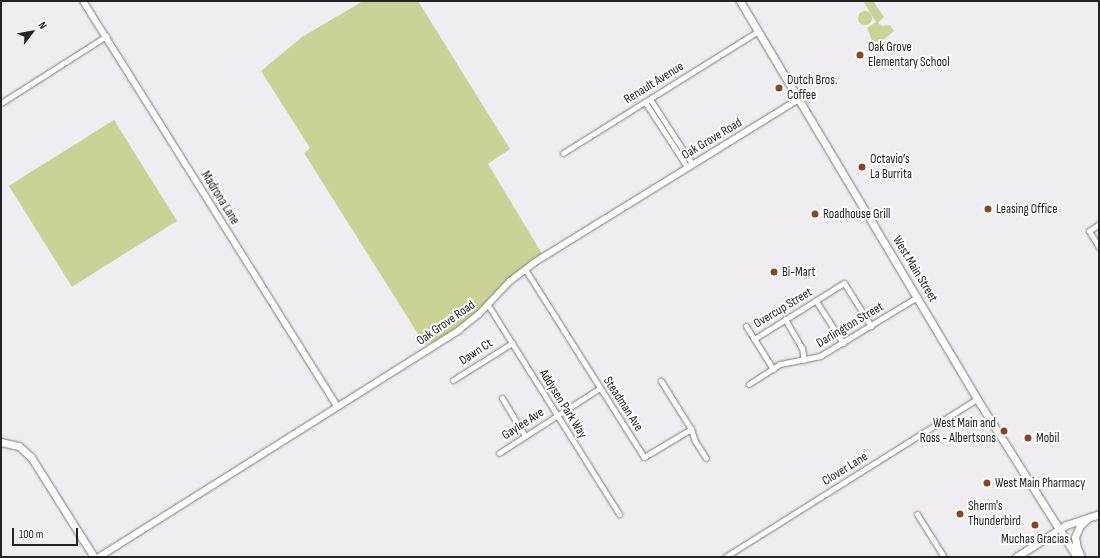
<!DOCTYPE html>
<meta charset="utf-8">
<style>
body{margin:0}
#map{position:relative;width:1100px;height:558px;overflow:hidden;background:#efecf2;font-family:"Sofia Sans Condensed",sans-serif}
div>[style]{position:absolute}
.green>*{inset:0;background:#ccd295;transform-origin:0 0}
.round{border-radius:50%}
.roads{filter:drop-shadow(0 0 1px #7b797e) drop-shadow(0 0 1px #7b797e)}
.minor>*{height:5px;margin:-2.5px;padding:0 2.5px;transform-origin:2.5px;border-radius:2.5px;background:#fff}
.tertiary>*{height:6px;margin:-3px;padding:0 3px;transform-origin:3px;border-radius:3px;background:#fff}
.secondary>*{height:7px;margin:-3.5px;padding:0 3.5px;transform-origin:3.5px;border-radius:3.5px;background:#fff}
.dots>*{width:11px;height:11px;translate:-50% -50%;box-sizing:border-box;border:2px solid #fff;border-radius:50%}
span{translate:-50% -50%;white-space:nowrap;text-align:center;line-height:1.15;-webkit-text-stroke:4px #fff;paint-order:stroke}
.poi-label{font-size:13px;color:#242326}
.left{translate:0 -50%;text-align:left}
.right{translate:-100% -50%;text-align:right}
.street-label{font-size:13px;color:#242326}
.frame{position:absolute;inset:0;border:2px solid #242326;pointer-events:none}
.north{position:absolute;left:12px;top:12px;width:40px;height:40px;-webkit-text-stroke:3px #fff;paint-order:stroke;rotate:58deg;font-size:11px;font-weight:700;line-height:16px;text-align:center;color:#242326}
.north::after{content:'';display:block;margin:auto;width:14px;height:18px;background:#242326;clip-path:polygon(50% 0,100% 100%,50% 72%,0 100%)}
.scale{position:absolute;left:12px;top:528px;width:66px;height:18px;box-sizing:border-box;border:2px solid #242326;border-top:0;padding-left:5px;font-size:12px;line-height:14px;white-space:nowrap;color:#242326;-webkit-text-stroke:3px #fff;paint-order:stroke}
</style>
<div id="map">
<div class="green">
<div style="clip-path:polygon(363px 1px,418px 1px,510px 149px,488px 164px,544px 257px,518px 275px,459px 330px,425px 345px,304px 153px,310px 148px,261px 71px,302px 37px)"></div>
<div style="clip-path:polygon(863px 1px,873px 1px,884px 17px,878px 23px,882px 26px,890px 25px,894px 31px,878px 44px,873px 43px,867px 28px,876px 22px)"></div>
<div class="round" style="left:858px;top:11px;width:14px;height:14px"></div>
<div style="left:114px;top:120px;width:119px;height:124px;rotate:58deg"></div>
</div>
<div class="roads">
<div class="minor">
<div style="left:650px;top:99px;width:77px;rotate:57.1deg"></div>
<div style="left:645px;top:102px;width:77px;rotate:57.1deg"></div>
<div style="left:1px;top:103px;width:125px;rotate:-32.5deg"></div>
<div style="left:563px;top:153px;width:230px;rotate:-32deg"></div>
<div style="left:1099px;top:224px;width:12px;rotate:145deg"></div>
<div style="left:1089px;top:231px;width:19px;rotate:58deg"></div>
<div style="left:525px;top:269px;width:222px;rotate:57.7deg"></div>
<div style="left:644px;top:457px;width:55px;rotate:-30.8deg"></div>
<div style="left:691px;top:429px;width:57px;rotate:-122deg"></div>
<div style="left:816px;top:301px;width:50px;rotate:57.3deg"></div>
<div style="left:488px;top:305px;width:247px;rotate:57.9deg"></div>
<div style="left:785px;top:319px;width:34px;rotate:60deg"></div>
<div style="left:802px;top:348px;width:12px;rotate:81deg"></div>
<div style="left:746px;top:326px;width:51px;rotate:57.9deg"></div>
<div style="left:754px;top:339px;width:106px;rotate:-31.9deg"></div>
<div style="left:844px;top:283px;width:51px;rotate:57.9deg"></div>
<div style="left:453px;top:380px;width:70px;rotate:-32.1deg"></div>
<div style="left:749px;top:384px;width:37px;rotate:-33deg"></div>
<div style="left:780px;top:364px;width:41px;rotate:-11.3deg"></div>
<div style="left:820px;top:356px;width:114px;rotate:-31.3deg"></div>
<div style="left:502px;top:398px;width:44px;rotate:58.8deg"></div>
<div style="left:691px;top:429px;width:13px;rotate:72deg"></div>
<div style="left:695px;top:441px;width:20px;rotate:57deg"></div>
<div style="left:499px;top:453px;width:120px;rotate:-32.8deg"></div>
<div style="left:917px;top:514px;width:51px;rotate:57.9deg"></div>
<div style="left:725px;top:557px;width:297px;rotate:-32.1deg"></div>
</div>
<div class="tertiary">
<div style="left:83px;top:1px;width:479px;rotate:57.9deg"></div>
<div style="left:99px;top:557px;width:426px;rotate:-32.2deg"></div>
<div style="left:459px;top:330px;width:26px;rotate:-39deg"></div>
<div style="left:479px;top:314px;width:45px;rotate:-46.8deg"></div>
<div style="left:510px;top:281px;width:31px;rotate:-37deg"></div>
<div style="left:535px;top:262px;width:310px;rotate:-31.7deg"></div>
</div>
<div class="secondary">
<div style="left:740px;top:1px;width:463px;rotate:59.2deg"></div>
<div style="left:977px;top:399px;width:187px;rotate:57.7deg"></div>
<div style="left:1px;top:442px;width:18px;rotate:13deg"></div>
<div style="left:19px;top:446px;width:16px;rotate:43deg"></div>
<div style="left:31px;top:457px;width:118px;rotate:57.8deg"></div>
<div style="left:1016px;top:557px;width:59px;rotate:-32.6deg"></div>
<div style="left:1066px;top:525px;width:35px;rotate:-18deg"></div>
<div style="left:1081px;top:557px;width:10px;rotate:-114deg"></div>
<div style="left:1077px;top:548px;width:11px;rotate:-100deg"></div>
<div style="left:1075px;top:537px;width:13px;rotate:-67deg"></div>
<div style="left:1080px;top:525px;width:11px;rotate:-41deg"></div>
</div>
</div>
<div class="dots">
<div style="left:860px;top:55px;background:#8b4420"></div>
<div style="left:779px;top:88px;background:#8b4420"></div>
<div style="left:862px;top:167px;background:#8b4420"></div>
<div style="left:988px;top:209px;background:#8b4420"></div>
<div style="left:815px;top:214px;background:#8b4420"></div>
<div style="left:774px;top:272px;background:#8b4420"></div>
<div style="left:1004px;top:431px;background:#8b4420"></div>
<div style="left:1028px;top:438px;background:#8b4420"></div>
<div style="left:987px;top:483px;background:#8b4420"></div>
<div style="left:960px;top:514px;background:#8b4420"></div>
<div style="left:1035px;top:525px;background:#8b4420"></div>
</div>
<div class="poi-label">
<span class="left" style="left:868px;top:55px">Oak Grove<br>Elementary School</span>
<span class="left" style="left:787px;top:88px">Dutch Bros.<br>Coffee</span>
<span class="left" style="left:870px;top:167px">Octavio’s<br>La Burrita</span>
<span class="left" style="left:996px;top:209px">Leasing Office</span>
<span class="left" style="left:823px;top:214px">Roadhouse Grill</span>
<span class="left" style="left:782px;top:272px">Bi-Mart</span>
<span class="right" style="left:996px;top:431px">West Main and<br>Ross - Albertsons</span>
<span class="left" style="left:1036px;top:438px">Mobil</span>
<span class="left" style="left:995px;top:483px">West Main Pharmacy</span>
<span class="left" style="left:968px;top:514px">Sherm's<br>Thunderbird</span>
<span style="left:1035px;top:539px">Muchas Gracias</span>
</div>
<div class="street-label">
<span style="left:654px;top:83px;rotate:-32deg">Renault Avenue</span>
<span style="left:712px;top:139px;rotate:-31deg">Oak Grove Road</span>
<span style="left:220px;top:198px;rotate:58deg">Madrona Lane</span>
<span style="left:915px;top:269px;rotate:59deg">West Main Street</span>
<span style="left:783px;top:308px;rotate:-31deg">Overcup Street</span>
<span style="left:446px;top:323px;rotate:-35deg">Oak Grove Road</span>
<span style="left:850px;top:325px;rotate:-31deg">Darlington Street</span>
<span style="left:476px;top:352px;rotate:-33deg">Dawn Ct</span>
<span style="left:563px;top:404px;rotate:58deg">Addysen Park Way</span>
<span style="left:623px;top:404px;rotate:57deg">Steadman Ave</span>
<span style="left:523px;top:424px;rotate:-33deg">Gaylee Ave</span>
<span style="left:845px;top:469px;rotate:-32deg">Clover Lane</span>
</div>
<div class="frame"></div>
<div class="north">N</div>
<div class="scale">100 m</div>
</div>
